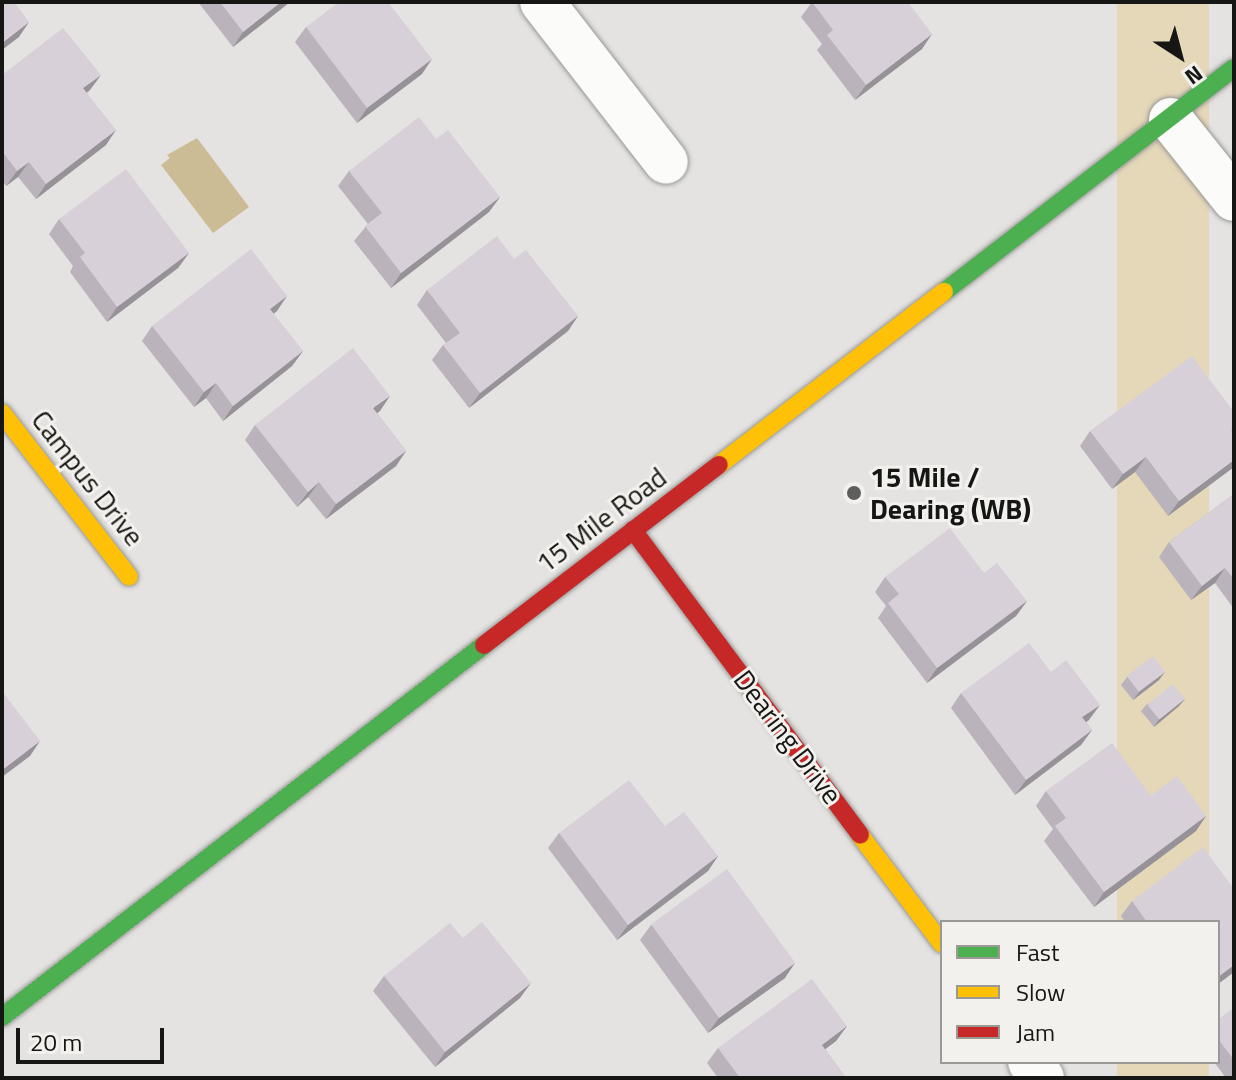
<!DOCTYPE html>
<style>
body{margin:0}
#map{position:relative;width:1236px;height:1080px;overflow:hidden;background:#e4e3e1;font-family:"Titillium Web",sans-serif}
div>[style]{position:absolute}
.green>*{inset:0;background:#e5d8b9;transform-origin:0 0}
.water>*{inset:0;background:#ccbc95}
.roads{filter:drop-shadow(0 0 2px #989896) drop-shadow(0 0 2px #989896)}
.street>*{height:44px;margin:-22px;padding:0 22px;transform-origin:22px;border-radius:22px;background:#fbfbfa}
.fast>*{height:18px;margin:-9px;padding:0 9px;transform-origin:9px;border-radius:9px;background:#4caf50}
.slow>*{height:18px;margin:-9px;padding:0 9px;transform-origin:9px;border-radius:9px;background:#ffc107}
.jam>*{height:18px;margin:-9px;padding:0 9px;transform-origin:9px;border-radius:9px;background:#c62828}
.wall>*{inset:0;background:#bab3bb}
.shaded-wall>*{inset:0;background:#979298}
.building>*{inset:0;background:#d8d0d9;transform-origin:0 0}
.dots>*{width:22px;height:22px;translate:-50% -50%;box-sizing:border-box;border:4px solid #f2f1ed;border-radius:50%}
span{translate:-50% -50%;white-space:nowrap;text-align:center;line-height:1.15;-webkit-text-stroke:6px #f2f1ed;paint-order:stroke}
.poi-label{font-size:28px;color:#161614;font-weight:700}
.left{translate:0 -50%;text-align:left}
.street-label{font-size:28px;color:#161614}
.frame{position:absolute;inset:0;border:4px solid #161614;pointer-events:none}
.legend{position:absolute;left:940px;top:920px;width:280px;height:144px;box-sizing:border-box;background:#f2f1ed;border:2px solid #9a9996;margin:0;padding:10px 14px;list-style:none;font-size:24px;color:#161614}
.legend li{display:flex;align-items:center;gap:16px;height:40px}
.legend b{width:40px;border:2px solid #9a9996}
.north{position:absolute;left:1140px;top:16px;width:80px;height:80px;-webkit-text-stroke:6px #f2f1ed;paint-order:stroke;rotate:144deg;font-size:22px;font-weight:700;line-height:32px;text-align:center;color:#161614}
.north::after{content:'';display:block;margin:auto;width:28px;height:36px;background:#161614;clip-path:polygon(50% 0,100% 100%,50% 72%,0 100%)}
.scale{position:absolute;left:16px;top:1028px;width:148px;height:36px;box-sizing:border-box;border:4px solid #161614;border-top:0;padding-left:10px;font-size:24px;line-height:28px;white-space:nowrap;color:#161614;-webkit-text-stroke:6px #f2f1ed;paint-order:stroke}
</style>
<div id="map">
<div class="green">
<div style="left:1117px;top:2px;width:92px;height:1409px"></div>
</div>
<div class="water">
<div style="clip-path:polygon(197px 138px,249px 207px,213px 233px,161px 165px,170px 158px,167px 155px)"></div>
</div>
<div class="roads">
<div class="street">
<div style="left:542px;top:2px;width:202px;rotate:52.2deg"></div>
<div style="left:1171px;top:120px;width:101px;rotate:51.4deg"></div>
<div style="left:1030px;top:1062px;width:20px;rotate:53deg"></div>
</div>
<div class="fast">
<div style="left:944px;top:292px;width:366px;rotate:-37.7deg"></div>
<div style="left:2px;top:1017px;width:609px;rotate:-37.66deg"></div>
</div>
<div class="slow">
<div style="left:2px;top:413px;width:207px;rotate:52.2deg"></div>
<div style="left:719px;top:465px;width:284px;rotate:-37.6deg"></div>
<div style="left:860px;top:835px;width:136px;rotate:53deg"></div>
</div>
<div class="jam">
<div style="left:633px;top:530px;width:380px;rotate:53.3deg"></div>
<div style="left:484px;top:645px;width:296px;rotate:-37.5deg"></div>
</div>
</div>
<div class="wall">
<div style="clip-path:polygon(198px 2px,290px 2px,233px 47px)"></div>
<div style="clip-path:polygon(812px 2px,922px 49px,855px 100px,817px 50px,822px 44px,801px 17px)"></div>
<div style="clip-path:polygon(306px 27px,422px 74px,357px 123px,295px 42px)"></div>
<div style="clip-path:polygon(2px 75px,90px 90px,87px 93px,106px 145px,36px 199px,18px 177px,6px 186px,2px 180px)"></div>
<div style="clip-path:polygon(436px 139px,500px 197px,489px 212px,391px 288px,354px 241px,368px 224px,338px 186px,349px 171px)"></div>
<div style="clip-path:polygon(59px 219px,189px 253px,178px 268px,107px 322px,70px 272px,73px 266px,49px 234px)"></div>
<div style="clip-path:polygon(514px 259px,578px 316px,568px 331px,469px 408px,432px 360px,443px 345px,446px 343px,417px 305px,427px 290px)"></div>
<div style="clip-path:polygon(277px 311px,273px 314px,303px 351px,292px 366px,223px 421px,206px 398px,194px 407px,142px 341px,152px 326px)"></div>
<div style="clip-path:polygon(380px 411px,377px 413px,406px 451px,396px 466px,326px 519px,308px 497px,297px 507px,245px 440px,255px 425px)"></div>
<div style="clip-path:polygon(1234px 412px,1234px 467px,1168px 516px,1135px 472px,1112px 489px,1080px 446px,1090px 431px)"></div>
<div style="clip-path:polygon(1234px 494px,1234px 609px,1215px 583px,1191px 600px,1159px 557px,1169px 542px)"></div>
<div style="clip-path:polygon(984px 573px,1027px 601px,1016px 616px,927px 683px,878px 618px,886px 606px,875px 592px,885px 577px)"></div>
<div style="clip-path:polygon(1127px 677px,1159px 680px,1133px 700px,1121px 685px)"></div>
<div style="clip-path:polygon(961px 693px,1089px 720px,1086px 722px,1092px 730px,1081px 745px,1015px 795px,951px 708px)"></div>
<div style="clip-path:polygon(1185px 699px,1179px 706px,1154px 727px,1141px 711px,1147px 704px)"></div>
<div style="clip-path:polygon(1046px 791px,1206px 816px,1196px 831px,1094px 907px,1044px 841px,1053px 829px,1036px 806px)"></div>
<div style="clip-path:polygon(665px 826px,718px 856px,708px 871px,617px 940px,548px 848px,559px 833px)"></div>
<div style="clip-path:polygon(1234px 889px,1234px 972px,1218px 984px,1218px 922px,1125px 922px,1121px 916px,1132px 901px)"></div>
<div style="clip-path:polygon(651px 925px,785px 978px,708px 1033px,640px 940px)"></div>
<div style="clip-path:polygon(463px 938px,520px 998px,435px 1067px,373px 991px,384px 976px)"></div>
<div style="clip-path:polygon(1234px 1008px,1234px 1078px,1226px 1078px,1214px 1062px,1218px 1062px,1218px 1020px)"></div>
<div style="clip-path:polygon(847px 1026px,836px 1041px,825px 1049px,846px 1078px,718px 1078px,707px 1063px,718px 1048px)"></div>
</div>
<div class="shaded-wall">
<div style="clip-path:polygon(281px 2px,290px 2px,233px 47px,243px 32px)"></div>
<div style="clip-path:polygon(29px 22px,19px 37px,2px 50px,2px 43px)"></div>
<div style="clip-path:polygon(932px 34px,922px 49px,855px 100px,866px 85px)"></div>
<div style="clip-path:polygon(432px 59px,422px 74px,357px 123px,367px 108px)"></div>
<div style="clip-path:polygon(101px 75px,90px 90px,72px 103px,83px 88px)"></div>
<div style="clip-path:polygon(116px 130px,106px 145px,36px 199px,46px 184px)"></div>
<div style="clip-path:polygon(29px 162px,18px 177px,6px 186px,17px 171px)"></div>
<div style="clip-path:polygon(500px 197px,489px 212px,391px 288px,401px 273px)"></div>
<div style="clip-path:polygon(189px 253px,178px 268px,107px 322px,117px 307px)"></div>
<div style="clip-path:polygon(287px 296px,277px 311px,260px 324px,270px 309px)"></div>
<div style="clip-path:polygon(578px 316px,568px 331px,469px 408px,480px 393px)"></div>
<div style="clip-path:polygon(303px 351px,292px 366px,223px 421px,233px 406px)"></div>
<div style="clip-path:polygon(216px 383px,206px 398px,194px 407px,204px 392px)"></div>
<div style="clip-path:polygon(390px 396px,380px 411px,363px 423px,373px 408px)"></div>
<div style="clip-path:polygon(406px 451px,396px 466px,326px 519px,336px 504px)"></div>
<div style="clip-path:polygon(1146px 457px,1135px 472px,1112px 489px,1123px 474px)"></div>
<div style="clip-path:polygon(1234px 460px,1234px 467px,1168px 516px,1179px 501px)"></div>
<div style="clip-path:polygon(319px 482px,308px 497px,297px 507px,308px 492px)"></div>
<div style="clip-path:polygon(1225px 568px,1215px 583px,1191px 600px,1202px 586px)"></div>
<div style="clip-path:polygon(1027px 601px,1016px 616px,927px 683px,937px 668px)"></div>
<div style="clip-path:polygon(1165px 672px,1159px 680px,1133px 700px,1139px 692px)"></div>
<div style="clip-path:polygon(1185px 699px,1179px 706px,1154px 727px,1159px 719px)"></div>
<div style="clip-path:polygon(1100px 705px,1089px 720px,1072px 732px,1082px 717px)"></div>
<div style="clip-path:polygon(1092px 730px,1081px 745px,1015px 795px,1026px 780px)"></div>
<div style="clip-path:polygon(40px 741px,30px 756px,2px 777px,2px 770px)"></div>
<div style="clip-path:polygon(1206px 816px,1196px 831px,1094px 907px,1104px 892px)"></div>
<div style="clip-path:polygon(718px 856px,708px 871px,617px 940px,628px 925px)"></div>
<div style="clip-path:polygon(795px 963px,785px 978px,708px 1033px,719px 1018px)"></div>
<div style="clip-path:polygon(1234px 965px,1234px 972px,1218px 984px,1218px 977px)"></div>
<div style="clip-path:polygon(531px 983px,520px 998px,435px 1067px,445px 1052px)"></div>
<div style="clip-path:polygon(847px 1026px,836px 1041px,811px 1060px,822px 1045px)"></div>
</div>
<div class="building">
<div style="clip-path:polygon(2px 2px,14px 2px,29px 22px,2px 43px)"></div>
<div style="clip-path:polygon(220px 2px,281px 2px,243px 32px)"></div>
<div style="clip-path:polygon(339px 2px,388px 2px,432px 59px,367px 108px,306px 27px)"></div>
<div style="clip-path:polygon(812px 2px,908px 2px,932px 34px,866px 85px,827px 35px,833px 30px)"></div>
<div style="clip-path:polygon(63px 28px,101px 75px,83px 88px,116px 130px,46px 184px,29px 162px,17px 171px,2px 151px,2px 75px)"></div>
<div style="clip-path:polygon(419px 117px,436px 139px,448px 130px,500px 197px,401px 273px,365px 226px,382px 213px,349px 171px)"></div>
<div style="clip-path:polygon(126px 169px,189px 253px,117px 307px,80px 257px,85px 253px,59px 219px)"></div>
<div style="clip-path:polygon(497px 236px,514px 259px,526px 250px,578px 316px,480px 393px,443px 345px,460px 333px,427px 290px)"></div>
<div style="clip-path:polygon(251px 249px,287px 296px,270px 309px,303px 351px,233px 406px,216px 383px,204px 392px,152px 326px)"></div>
<div style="clip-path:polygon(353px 348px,390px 396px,373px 408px,406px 451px,336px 504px,319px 482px,308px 492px,255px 425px)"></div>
<div style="clip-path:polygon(1192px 356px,1234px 412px,1234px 428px,1231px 430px,1234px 434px,1234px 460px,1179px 501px,1146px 457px,1123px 474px,1090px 431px)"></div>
<div style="clip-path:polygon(1234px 494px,1234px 579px,1225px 568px,1202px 586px,1169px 542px)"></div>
<div style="clip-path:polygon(950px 528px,984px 573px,997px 563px,1027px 601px,937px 668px,888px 603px,899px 594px,885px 577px)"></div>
<div style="clip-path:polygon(1029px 643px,1051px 672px,1066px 660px,1100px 705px,1082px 717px,1092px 730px,1026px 780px,961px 693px)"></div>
<div style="left:1153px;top:656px;width:20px;height:33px;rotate:53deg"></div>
<div style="left:1173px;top:684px;width:19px;height:33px;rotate:51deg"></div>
<div style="clip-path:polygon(2px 691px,40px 741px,2px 770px)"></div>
<div style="clip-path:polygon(1112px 743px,1151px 796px,1177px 776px,1206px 816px,1104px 892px,1055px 826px,1066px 818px,1046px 791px)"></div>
<div style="clip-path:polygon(629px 780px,665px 826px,684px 812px,718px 856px,628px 925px,559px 833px)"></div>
<div style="clip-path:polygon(1203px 847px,1234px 889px,1234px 965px,1218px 977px,1218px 922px,1147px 922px,1132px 901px)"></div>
<div style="left:727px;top:869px;width:116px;height:94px;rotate:54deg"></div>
<div style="clip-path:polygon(482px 922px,531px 983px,445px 1052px,384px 976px,450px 923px,463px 938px)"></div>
<div style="clip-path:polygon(812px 979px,847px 1026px,822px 1045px,846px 1078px,740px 1078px,718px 1048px)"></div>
<div style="clip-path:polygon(1234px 1008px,1234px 1060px,1218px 1039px,1218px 1020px)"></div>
</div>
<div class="dots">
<div style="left:854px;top:493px;background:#5e5e5c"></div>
</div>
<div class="poi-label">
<span class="left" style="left:870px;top:493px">15 Mile /<br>Dearing (WB)</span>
</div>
<div class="street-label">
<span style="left:88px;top:478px;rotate:52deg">Campus Drive</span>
<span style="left:601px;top:520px;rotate:-37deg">15 Mile Road</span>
<span style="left:788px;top:737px;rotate:53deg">Dearing Drive</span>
</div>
<div class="frame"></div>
<ul class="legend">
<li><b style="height:10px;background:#4caf50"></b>Fast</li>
<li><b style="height:10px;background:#ffc107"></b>Slow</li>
<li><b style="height:10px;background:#c62828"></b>Jam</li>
</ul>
<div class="north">N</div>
<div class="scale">20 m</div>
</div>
